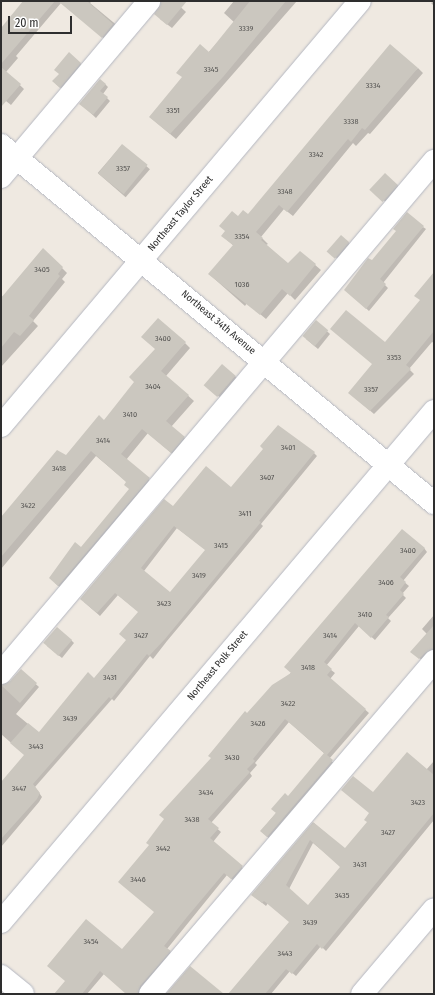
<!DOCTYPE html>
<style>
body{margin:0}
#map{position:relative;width:435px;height:995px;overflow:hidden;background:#efe9e1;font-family:"Fira Sans Condensed",sans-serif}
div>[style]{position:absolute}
.shadow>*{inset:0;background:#0003;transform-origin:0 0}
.building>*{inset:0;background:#cbc7bf;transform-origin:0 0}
.roads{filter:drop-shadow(0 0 1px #b4b7c1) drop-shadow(0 0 1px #b4b7c1)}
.minor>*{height:22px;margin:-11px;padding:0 11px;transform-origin:11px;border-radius:11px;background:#fff}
span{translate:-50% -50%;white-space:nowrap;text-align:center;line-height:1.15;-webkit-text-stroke:3px #fff;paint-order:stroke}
.number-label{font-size:8px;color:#555452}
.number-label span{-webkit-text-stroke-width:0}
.street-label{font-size:10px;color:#2e2e2e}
.frame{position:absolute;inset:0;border:2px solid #2e2e2e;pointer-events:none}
.scale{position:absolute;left:8px;top:16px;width:64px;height:18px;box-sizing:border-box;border:2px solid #2e2e2e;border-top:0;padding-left:5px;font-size:12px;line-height:14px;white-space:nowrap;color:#2e2e2e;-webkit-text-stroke:3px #fff;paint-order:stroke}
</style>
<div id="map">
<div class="shadow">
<div style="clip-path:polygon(25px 1px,92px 1px,90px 3px,119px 27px,107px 41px,61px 3px,16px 56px,18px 58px,6px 72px,24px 89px,11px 105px,1px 97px,1px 30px)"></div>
<div style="clip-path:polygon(162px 1px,174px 1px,186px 12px,172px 28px,160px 19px)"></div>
<div style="clip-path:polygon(234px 1px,297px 1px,176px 139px,150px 117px,235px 23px,224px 13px)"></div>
<div style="clip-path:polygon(434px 1px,434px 6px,431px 3px)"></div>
<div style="clip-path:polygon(80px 63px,83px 66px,63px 90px,56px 84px)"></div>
<div style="clip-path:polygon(418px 68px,423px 73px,370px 134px,368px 133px,356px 146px,353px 143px,293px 216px,284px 209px,261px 237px,268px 244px,266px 245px,288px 264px,300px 252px,321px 270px,295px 300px,288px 293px,266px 319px,247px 303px,245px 306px,209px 274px,234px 246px,227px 240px,238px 217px,248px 216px)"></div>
<div style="clip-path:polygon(105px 84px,108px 87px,103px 94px,110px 101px,96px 118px,83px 106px)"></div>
<div style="left:122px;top:145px;width:37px;height:37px;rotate:41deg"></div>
<div style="clip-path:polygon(397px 185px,400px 188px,387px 203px,375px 193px)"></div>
<div style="clip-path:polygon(423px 227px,426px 229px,383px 283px,388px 288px,369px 311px,349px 293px,372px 262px)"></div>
<div style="clip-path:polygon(341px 237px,351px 245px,339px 260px,332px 254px)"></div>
<div style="clip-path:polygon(43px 249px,67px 273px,62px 279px,65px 282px,33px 321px,38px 326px,1px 367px,1px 295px,3px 297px)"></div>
<div style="clip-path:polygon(434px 274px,434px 343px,432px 342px,409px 369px,414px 374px,374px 414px,354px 397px,385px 344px,421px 301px)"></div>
<div style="clip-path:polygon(316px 321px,330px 334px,318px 349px,306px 339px)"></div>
<div style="clip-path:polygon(185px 343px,190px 348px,166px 376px,194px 401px,171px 427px,189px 442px,176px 457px,148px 433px,126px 460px,154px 484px,64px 591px,55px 583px,130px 490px,127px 482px,96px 456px,1px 569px,1px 519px)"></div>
<div style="clip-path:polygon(235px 376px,238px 379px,222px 399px,209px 388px)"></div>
<div style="clip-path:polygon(evenodd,314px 453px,317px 456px,261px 524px,263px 526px,167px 641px,153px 659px,150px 656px,114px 701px,112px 699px,35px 787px,42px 797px,39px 802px,1px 847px,1px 784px,25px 755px,1px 734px,1px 685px,6px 686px,21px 671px,39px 687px,16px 714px,39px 733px,94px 679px,127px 640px,139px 612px,118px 595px,100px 616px,84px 602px,173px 508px,231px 488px,314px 453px,177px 528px,206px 550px,170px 594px,144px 571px,177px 528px)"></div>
<div style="clip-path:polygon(424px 548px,427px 552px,403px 581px,409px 586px,402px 594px,406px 598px,388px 618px,391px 621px,375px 640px,359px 626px,326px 666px,335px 673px,330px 679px,369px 713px,329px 759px,335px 764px,271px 840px,261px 831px,325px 754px,289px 722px,255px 763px,257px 765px,250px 773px,252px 776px,211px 823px,221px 832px,213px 842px,245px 870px,235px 882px,227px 875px,167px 949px,173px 955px,141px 994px,128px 994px,104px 974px,87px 994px,65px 994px,122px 950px,155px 912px,151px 845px,212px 758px,247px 714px)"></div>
<div style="clip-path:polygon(434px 615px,434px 652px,423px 661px,412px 652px,427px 634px,422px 629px)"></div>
<div style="clip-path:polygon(71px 640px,74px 643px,62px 658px,47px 646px)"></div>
<div style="clip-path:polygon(evenodd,434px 761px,434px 820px,326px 951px,321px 946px,296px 976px,290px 971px,271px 994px,229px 994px,290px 922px,268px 903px,266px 906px,256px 898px,314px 823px,345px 850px,368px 822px,374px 793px,426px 770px,434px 761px,313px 843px,342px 867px,308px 906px,289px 889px,313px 843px)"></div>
</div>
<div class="building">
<div style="clip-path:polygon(23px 1px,55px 1px,1px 64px,1px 28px)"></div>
<div style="clip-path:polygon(58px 1px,87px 1px,113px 24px,102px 38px)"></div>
<div style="clip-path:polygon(161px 1px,187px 1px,167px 25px,154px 14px)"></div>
<div style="clip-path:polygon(250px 1px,286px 1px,223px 77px,170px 134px,149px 117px,182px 77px,176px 73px,200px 44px,209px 52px)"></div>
<div style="clip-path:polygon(390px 44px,418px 68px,365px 130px,362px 128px,351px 142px,348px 139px,287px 212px,279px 205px,256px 232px,263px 238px,261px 240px,288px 263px,300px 251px,316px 264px,290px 296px,282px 289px,260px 315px,208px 274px,233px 245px,221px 236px,225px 231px,219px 226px,232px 211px,238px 216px,243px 210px,248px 214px)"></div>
<div style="clip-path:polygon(69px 52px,81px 63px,60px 88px,52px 81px,59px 74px,54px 70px)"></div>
<div style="clip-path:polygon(1px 67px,21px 84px,1px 107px)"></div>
<div style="clip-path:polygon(100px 79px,106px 84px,100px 91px,108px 97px,93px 115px,79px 104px)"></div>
<div style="left:122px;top:144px;width:33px;height:38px;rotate:39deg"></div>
<div style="left:385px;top:173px;width:18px;height:23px;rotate:43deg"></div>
<div style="clip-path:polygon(407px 212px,424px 226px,380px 279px,386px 284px,366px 309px,344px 290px,368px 258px,372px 260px,396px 231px,393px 229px)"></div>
<div style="left:341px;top:235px;width:11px;height:22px;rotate:41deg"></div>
<div style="clip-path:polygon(43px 248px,63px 267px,58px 274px,60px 276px,29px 316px,34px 320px,20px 336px,14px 332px,1px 348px,1px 298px)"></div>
<div style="clip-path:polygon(434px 272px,434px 331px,406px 365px,411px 369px,370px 411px,348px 393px,372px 364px,330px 329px,346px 310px,385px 342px,420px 300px,414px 296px)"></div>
<div style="clip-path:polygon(158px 318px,186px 342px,161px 371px,189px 395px,166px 421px,185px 437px,171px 453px,142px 429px,121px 454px,150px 478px,58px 586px,49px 578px,75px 542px,81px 547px,129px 489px,124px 485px,126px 482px,91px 451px,1px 557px,1px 517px,57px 450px,66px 455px,99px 415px,104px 420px,134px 382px,129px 377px,155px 349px,141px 337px)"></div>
<div style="left:316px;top:320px;width:16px;height:21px;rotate:40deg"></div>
<div style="left:222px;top:364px;width:18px;height:28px;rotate:41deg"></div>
<div style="clip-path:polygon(evenodd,278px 425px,315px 452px,259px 521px,261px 522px,165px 639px,149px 656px,147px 654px,111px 699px,109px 697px,33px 784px,40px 793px,37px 799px,1px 839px,1px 782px,24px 755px,10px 743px,28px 723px,39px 732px,88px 672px,94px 678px,126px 640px,119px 634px,138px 612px,115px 593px,97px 613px,80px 599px,164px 499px,173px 506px,206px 466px,231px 487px,263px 449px,260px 446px,278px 425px,174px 526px,205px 550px,170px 592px,141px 568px,174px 526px)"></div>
<div style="clip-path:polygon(402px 529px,425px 548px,400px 577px,406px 582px,400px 590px,404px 594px,386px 615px,389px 617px,371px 638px,355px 623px,324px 662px,332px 669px,327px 675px,366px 709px,327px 755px,333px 760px,267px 837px,260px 831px,276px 813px,271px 809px,285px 793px,288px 796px,324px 753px,285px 719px,253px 759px,255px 761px,247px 769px,250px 772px,208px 819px,219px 828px,210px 838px,243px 866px,231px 879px,224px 873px,187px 917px,164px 946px,171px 951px,140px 986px,138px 994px,126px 994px,100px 971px,82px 994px,54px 994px,65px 981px,47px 966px,86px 919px,122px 949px,154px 912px,118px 882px,149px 845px,146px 843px,164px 819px,159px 815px,211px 758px,208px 756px,245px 711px,247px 713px,272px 685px,291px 673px,284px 667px)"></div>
<div style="clip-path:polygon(434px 625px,434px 649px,425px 653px,419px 659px,410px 652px)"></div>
<div style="left:57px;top:627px;width:20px;height:21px;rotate:41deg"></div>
<div style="clip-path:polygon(21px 669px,37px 683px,20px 703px,1px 685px,10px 681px)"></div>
<div style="clip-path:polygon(evenodd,407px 752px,434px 775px,434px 813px,322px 949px,317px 944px,292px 974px,286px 969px,265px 994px,228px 994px,289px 922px,264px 901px,262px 903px,251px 895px,313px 822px,345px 848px,367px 822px,364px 820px,369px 813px,341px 790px,353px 776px,373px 792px,407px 752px,310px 840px,340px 867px,308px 905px,286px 885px,310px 840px)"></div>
<div style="clip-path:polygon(190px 966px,224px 994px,166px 994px)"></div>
</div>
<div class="roads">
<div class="minor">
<div style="left:1px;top:145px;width:562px;rotate:39.58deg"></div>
<div style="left:1px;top:177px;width:230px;rotate:-49.9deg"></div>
<div style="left:1px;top:426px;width:556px;rotate:-49.81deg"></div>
<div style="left:1px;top:673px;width:671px;rotate:-49.78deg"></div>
<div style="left:1px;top:922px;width:670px;rotate:-49.72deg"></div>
<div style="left:1px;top:976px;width:28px;rotate:39deg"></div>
<div style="left:150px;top:994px;width:438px;rotate:-49.5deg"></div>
<div style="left:362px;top:994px;width:111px;rotate:-49.7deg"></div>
</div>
</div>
<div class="number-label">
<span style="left:246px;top:29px">3339</span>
<span style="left:211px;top:70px">3345</span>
<span style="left:373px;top:86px">3334</span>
<span style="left:173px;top:111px">3351</span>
<span style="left:351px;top:122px">3338</span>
<span style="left:316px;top:155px">3342</span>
<span style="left:123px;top:169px">3357</span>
<span style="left:285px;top:192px">3348</span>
<span style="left:242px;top:237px">3354</span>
<span style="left:42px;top:270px">3405</span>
<span style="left:242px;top:285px">1036</span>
<span style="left:163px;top:339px">3400</span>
<span style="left:394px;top:358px">3353</span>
<span style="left:153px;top:387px">3404</span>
<span style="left:371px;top:390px">3357</span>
<span style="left:130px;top:415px">3410</span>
<span style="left:103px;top:441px">3414</span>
<span style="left:288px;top:448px">3401</span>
<span style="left:59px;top:469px">3418</span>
<span style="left:267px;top:478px">3407</span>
<span style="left:28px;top:506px">3422</span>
<span style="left:245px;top:514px">3411</span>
<span style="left:221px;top:546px">3415</span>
<span style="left:408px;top:551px">3400</span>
<span style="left:199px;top:576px">3419</span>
<span style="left:386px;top:583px">3406</span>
<span style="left:164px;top:604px">3423</span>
<span style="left:365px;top:615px">3410</span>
<span style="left:141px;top:636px">3427</span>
<span style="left:330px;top:636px">3414</span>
<span style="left:308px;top:668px">3418</span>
<span style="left:110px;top:678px">3431</span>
<span style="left:288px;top:704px">3422</span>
<span style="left:70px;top:719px">3439</span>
<span style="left:258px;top:724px">3426</span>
<span style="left:36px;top:747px">3443</span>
<span style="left:232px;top:758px">3430</span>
<span style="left:19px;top:789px">3447</span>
<span style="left:206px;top:793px">3434</span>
<span style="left:418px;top:803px">3423</span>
<span style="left:192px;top:820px">3438</span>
<span style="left:388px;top:833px">3427</span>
<span style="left:163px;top:849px">3442</span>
<span style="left:360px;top:865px">3431</span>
<span style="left:138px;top:880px">3446</span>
<span style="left:342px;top:896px">3435</span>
<span style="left:310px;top:923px">3439</span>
<span style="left:91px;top:942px">3454</span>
<span style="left:285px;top:954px">3443</span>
</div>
<div class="street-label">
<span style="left:181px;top:214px;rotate:-50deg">Northeast Taylor Street</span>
<span style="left:218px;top:323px;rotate:40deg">Northeast 34th Avenue</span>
<span style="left:218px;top:666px;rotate:-50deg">Northeast Polk Street</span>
</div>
<div class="frame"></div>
<div class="scale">20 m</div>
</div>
